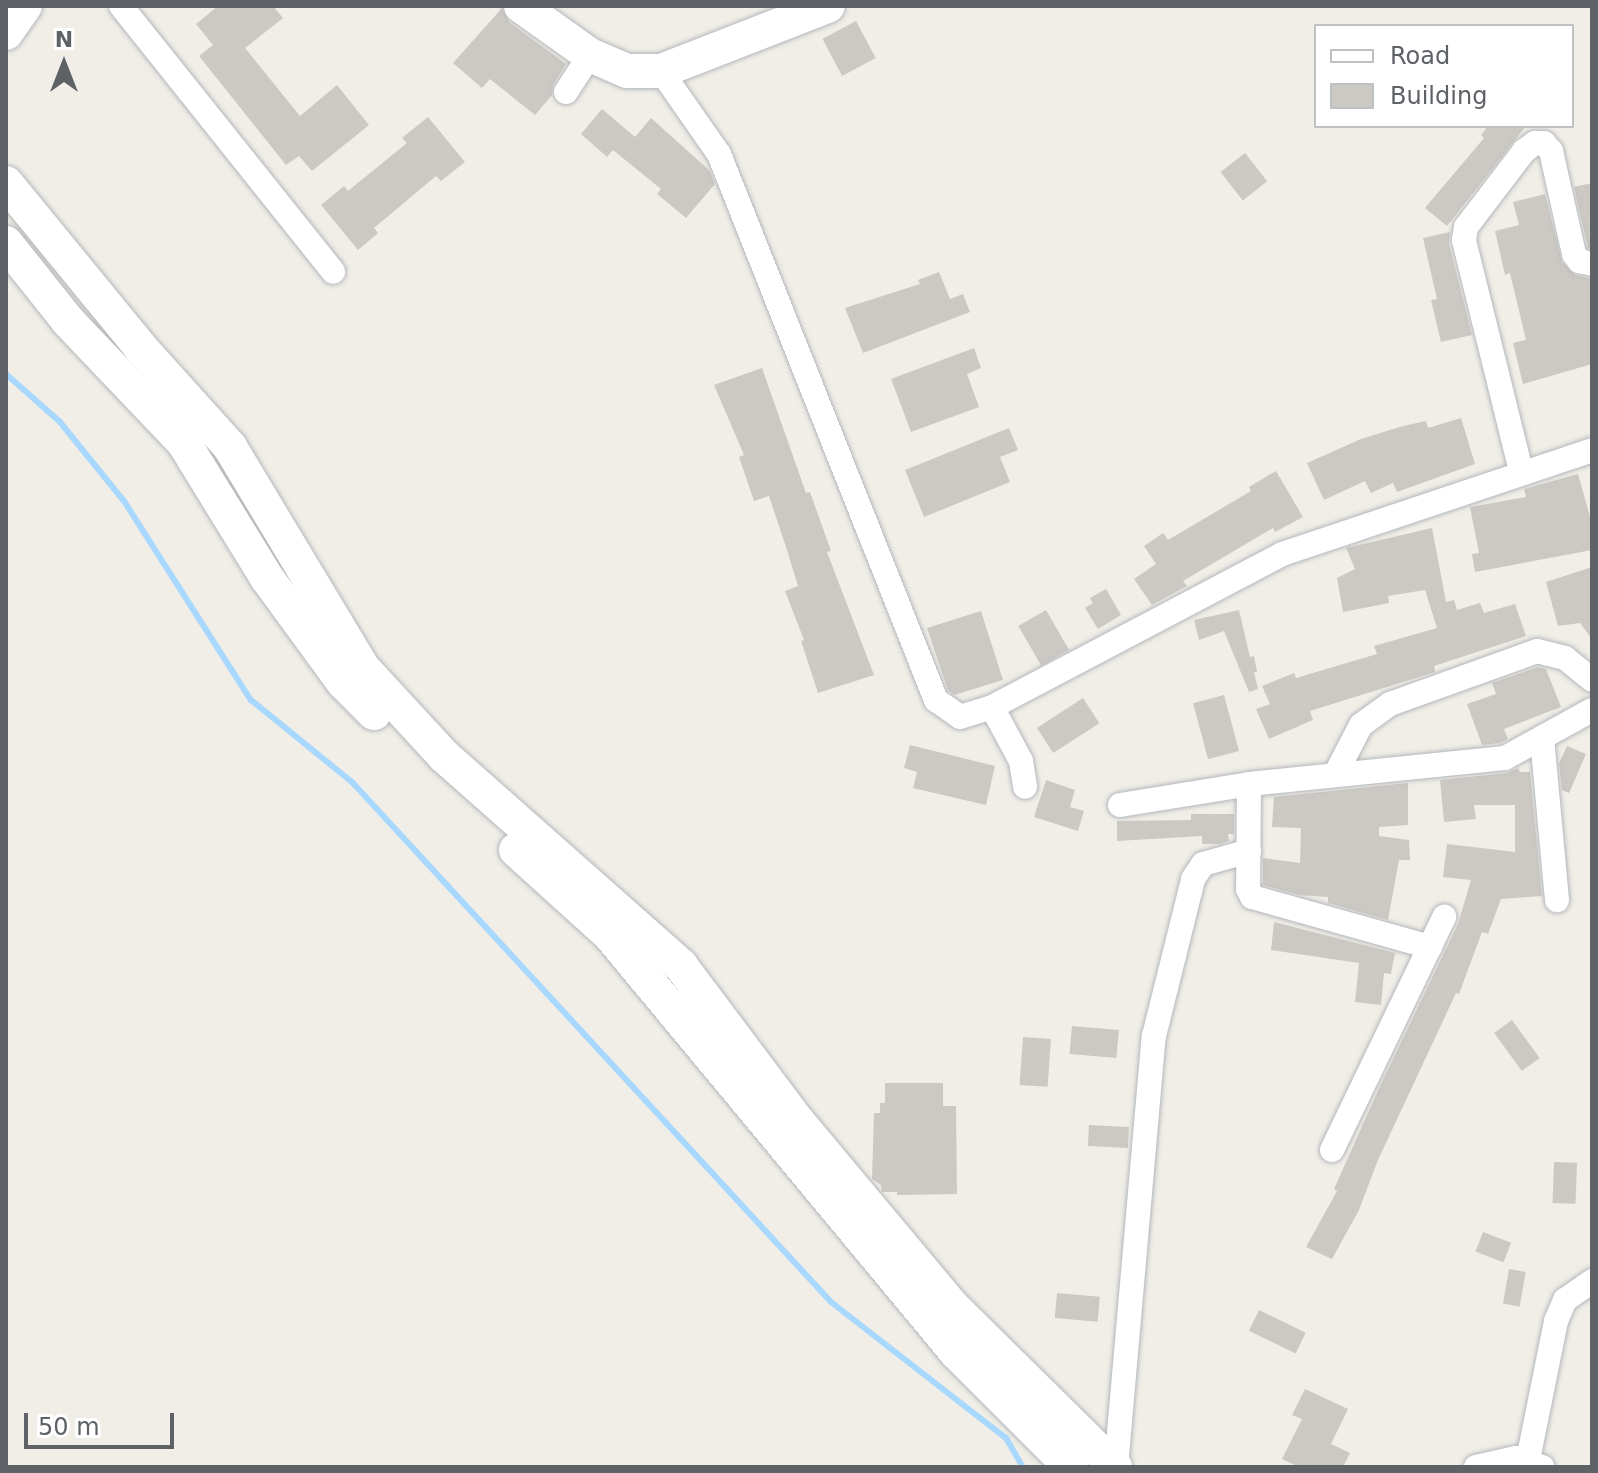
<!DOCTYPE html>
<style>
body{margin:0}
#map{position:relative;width:1598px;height:1473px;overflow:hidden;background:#f0eee7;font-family:"DejaVu Sans",sans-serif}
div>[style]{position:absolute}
.stream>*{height:6px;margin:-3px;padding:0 3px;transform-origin:3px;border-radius:3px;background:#a9d8fe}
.building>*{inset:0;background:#ccc9c4;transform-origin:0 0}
.roads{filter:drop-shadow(0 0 2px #b4b7bb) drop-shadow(0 0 2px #b4b7bb)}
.street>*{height:24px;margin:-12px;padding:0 12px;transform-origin:12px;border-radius:12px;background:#fff}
.secondary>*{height:34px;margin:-17px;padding:0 17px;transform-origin:17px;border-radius:17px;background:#fff}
span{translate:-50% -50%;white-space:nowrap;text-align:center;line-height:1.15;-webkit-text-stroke:7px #fff;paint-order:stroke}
.frame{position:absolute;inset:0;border:8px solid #5e6267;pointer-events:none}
.legend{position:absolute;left:1314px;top:24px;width:260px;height:104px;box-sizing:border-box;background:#fff;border:2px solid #bfc0c2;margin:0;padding:10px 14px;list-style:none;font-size:24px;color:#5e6267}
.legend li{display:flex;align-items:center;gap:16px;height:40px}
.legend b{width:40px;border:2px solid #bfc0c2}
.north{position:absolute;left:24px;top:24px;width:80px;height:80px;-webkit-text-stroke:6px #fff;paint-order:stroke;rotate:0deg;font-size:22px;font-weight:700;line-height:32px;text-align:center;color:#5e6267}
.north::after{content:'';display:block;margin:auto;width:28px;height:36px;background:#5e6267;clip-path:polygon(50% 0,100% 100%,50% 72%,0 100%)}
.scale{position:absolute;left:24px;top:1413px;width:150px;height:36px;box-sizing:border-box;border:4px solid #5e6267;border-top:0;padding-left:10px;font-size:24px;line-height:28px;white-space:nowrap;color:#5e6267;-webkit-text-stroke:6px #fff;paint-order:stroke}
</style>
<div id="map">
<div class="stream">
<div style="left:6px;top:374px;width:72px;rotate:41.6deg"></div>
<div style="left:60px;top:422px;width:102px;rotate:51deg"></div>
<div style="left:124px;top:501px;width:236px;rotate:57.5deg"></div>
<div style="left:251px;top:700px;width:130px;rotate:39.1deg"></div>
<div style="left:352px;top:782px;width:707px;rotate:47.35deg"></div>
<div style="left:831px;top:1302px;width:222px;rotate:37.9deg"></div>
<div style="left:1006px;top:1438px;width:34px;rotate:60deg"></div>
</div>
<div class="building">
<div style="clip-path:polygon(218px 6px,273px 6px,283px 18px,245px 48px,300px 116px,337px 85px,369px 125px,312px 171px,299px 156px,286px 165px,199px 56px,213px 45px,196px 24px)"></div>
<div style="clip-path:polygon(502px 8px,509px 22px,566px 64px,553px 85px,552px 95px,535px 115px,490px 79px,482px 88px,453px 63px)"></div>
<div style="left:856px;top:21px;width:42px;height:38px;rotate:62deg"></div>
<div style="clip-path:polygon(602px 109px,635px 137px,651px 118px,710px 171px,715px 184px,686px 218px,657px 194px,661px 189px,613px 150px,607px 157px,581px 134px)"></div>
<div style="clip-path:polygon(428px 117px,465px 162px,441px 181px,436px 176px,374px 228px,378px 233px,358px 250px,321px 205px,344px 186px,348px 191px,407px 143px,402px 138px)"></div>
<div style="clip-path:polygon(1488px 126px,1526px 126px,1447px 226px,1425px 208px,1484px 138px,1481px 135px)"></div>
<div style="left:1245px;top:153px;width:36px;height:31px;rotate:52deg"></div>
<div style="clip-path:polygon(1592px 183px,1592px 249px,1588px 248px,1574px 187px)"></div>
<div style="clip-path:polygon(1545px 194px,1562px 262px,1575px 275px,1592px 279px,1592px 364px,1523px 384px,1513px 343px,1526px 340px,1510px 273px,1505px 275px,1495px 231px,1519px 225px,1513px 202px)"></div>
<div style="clip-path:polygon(1450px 232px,1449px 244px,1472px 335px,1441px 342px,1431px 300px,1437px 299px,1423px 238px)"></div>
<div style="clip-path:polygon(939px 272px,950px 299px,963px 294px,970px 312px,863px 353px,845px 308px,920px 284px,918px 280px)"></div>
<div style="clip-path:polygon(974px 348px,981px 368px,967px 374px,979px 407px,911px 432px,891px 379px)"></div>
<div style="clip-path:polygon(762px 368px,806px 493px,810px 492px,831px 551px,827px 552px,874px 675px,818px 693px,801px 641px,804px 640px,785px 591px,798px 586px,786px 547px,769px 496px,754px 501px,739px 457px,744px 455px,714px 385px)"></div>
<div style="clip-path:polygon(1461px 418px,1475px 464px,1397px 492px,1393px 483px,1371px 493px,1365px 481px,1324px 500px,1307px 463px,1361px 439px,1403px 426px,1426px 421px,1428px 428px)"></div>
<div style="clip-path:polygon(1009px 428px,1018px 450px,1000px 457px,1010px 482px,924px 517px,905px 470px)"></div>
<div style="clip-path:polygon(1276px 471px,1303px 517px,1275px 532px,1273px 528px,1183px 581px,1187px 586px,1152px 605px,1134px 579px,1156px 564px,1144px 546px,1163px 533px,1168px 540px,1251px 491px,1249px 487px)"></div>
<div style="clip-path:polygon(1578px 474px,1592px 524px,1592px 550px,1475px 572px,1472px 554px,1479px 553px,1470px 507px,1526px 497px,1524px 489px)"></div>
<div style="clip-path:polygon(1432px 528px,1446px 602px,1454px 600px,1457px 610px,1480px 603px,1484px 613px,1515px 604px,1526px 636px,1434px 666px,1435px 672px,1310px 711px,1313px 720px,1269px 739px,1256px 709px,1270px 704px,1262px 686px,1294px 673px,1296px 678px,1377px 654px,1374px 646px,1437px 628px,1425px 590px,1388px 596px,1389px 603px,1343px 612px,1337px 578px,1355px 569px,1346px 548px)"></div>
<div style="clip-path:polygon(1592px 567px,1592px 639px,1580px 623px,1558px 626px,1546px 582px)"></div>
<div style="clip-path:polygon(1106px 589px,1121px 615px,1098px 629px,1085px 608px,1093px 603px,1090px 598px)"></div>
<div style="left:1046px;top:610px;width:46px;height:32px;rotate:60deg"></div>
<div style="clip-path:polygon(1239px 610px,1250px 657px,1254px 656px,1257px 672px,1254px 672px,1258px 689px,1249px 692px,1224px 631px,1199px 640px,1194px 620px)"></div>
<div style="clip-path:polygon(981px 611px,1003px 680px,954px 695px,948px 690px,927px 628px)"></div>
<div style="clip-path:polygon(1538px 667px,1546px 669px,1561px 707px,1504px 729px,1508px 739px,1500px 743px,1482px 745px,1467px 704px,1496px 694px,1492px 683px)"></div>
<div style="left:1224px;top:695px;width:58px;height:32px;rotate:75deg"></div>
<div style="left:1083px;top:698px;width:30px;height:55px;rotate:57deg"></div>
<div style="clip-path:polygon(910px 745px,995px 766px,986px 805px,913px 788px,917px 772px,904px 768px)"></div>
<div style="clip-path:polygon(1567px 746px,1586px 754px,1569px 793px,1562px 790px,1559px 763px)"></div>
<div style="clip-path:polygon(1518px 768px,1520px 772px,1530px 772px,1542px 896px,1501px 899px,1488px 934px,1482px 932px,1459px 994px,1456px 993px,1378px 1160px,1359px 1210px,1332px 1259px,1306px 1247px,1337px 1191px,1334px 1189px,1381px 1084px,1458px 924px,1471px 880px,1443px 877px,1447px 844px,1515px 852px,1515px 805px,1474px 805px,1476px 819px,1444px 822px,1440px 780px,1507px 773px)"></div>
<div style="clip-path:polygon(1046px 780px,1075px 790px,1070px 807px,1084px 811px,1078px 831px,1034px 817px)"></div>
<div style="clip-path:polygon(1408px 783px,1408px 825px,1379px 827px,1379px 836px,1409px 840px,1410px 860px,1399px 860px,1388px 920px,1328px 903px,1328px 897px,1299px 895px,1263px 885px,1263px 858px,1300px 863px,1301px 828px,1272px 827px,1274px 797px)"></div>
<div style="clip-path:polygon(1191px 814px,1234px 814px,1234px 834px,1228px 834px,1229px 841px,1220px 844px,1202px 844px,1202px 836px,1117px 841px,1117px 821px,1191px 820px)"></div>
<div style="clip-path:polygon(1274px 922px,1395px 953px,1391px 974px,1384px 973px,1381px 1005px,1355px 1002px,1359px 963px,1271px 950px)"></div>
<div style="left:1512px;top:1020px;width:47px;height:22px;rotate:54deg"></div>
<div style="left:1072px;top:1026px;width:47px;height:28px;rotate:5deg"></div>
<div style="left:1023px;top:1037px;width:28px;height:48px;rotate:4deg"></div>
<div style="clip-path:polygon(885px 1083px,943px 1083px,943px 1106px,956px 1106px,957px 1194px,897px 1195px,897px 1192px,882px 1192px,881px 1185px,872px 1179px,874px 1113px,880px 1113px,880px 1103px,885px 1103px)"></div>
<div style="left:1089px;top:1125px;width:40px;height:21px;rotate:3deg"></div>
<div style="left:1554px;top:1162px;width:23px;height:41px;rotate:2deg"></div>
<div style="left:1483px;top:1232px;width:30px;height:21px;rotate:21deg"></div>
<div style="left:1509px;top:1269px;width:17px;height:35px;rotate:10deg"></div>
<div style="left:1057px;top:1293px;width:43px;height:25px;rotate:5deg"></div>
<div style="left:1259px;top:1310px;width:52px;height:23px;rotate:26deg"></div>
<div style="clip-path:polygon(1305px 1389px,1348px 1409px,1331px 1444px,1350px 1453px,1343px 1467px,1299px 1467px,1282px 1459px,1302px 1419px,1292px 1415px)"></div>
</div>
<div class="roads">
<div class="street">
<div style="left:121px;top:6px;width:340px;rotate:51.4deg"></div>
<div style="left:661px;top:71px;width:101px;rotate:55.1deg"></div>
<div style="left:719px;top:154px;width:588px;rotate:68.33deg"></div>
<div style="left:936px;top:700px;width:29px;rotate:35deg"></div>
<div style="left:960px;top:717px;width:34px;rotate:-17deg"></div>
<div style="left:992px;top:707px;width:328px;rotate:-27.8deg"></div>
<div style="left:1282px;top:554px;width:327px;rotate:-18.5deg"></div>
<div style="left:566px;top:92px;width:44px;rotate:-57deg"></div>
<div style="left:1521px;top:471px;width:238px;rotate:-103.9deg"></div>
<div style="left:1464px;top:240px;width:13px;rotate:-81deg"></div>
<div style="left:1466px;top:227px;width:11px;rotate:-52deg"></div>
<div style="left:1473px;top:218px;width:84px;rotate:-52.7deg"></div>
<div style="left:1524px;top:151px;width:14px;rotate:-36deg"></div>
<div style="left:1535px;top:143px;width:9px"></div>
<div style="left:1544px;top:143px;width:11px;rotate:49deg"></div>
<div style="left:1551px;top:151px;width:106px;rotate:77.4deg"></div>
<div style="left:1574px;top:254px;width:9px;rotate:54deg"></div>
<div style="left:1579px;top:261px;width:13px;rotate:13deg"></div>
<div style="left:992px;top:707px;width:61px;rotate:61.8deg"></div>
<div style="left:1021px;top:761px;width:26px;rotate:81deg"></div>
<div style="left:1542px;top:738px;width:163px;rotate:84.7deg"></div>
<div style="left:1335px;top:775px;width:56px;rotate:-62.5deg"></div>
<div style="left:1361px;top:725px;width:36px;rotate:-36deg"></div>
<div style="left:1390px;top:704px;width:156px;rotate:-19.8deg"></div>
<div style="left:1537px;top:651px;width:29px;rotate:14deg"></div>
<div style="left:1565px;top:658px;width:35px;rotate:39deg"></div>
<div style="left:1249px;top:784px;width:105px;rotate:90.5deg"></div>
<div style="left:1248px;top:889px;width:9px;rotate:63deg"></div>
<div style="left:1252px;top:897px;width:185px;rotate:15.7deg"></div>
<div style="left:1120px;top:805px;width:131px;rotate:-9.2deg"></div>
<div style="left:1249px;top:784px;width:257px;rotate:-5.8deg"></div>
<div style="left:1505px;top:758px;width:99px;rotate:-28.9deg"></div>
<div style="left:1332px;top:1150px;width:259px;rotate:-64.3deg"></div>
<div style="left:1528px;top:1460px;width:142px;rotate:-78.6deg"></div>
<div style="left:1556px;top:1321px;width:23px;rotate:-67deg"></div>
<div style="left:1565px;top:1300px;width:33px;rotate:-35deg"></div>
<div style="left:1116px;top:1467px;width:433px;rotate:-85deg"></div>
<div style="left:1154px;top:1036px;width:162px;rotate:-76deg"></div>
<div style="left:1193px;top:879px;width:18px;rotate:-56deg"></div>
<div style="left:1203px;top:864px;width:48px;rotate:-15.8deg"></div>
<div style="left:1476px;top:1467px;width:41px;rotate:-12.7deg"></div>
<div style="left:1516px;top:1458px;width:28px;rotate:19deg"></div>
</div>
<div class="secondary">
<div style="left:521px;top:6px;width:85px;rotate:35.4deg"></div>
<div style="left:590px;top:55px;width:40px;rotate:23.4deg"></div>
<div style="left:627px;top:71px;width:34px"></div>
<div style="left:661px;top:71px;width:179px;rotate:-21.3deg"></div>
<div style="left:6px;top:33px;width:33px;rotate:-55deg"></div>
<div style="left:6px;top:183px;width:212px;rotate:50.7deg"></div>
<div style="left:140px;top:347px;width:135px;rotate:48deg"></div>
<div style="left:230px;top:447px;width:257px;rotate:59deg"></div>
<div style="left:362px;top:667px;width:121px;rotate:47.3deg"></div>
<div style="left:444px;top:756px;width:317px;rotate:41.5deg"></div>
<div style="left:681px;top:966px;width:196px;rotate:53.1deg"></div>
<div style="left:799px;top:1123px;width:239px;rotate:50.1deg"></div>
<div style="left:952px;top:1306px;width:229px;rotate:44.6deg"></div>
<div style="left:6px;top:243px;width:100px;rotate:51.5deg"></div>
<div style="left:68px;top:321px;width:168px;rotate:46.4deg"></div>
<div style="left:184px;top:443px;width:158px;rotate:58.4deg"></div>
<div style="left:267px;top:578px;width:129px;rotate:53.8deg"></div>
<div style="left:343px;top:682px;width:44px;rotate:45deg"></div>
<div style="left:516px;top:850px;width:127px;rotate:42.1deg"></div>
<div style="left:610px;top:935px;width:542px;rotate:50.32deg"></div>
<div style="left:956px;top:1352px;width:163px;rotate:45deg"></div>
</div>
</div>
<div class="frame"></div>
<ul class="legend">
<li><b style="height:10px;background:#fff"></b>Road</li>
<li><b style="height:22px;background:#ccc9c4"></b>Building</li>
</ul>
<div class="north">N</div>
<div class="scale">50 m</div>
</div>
